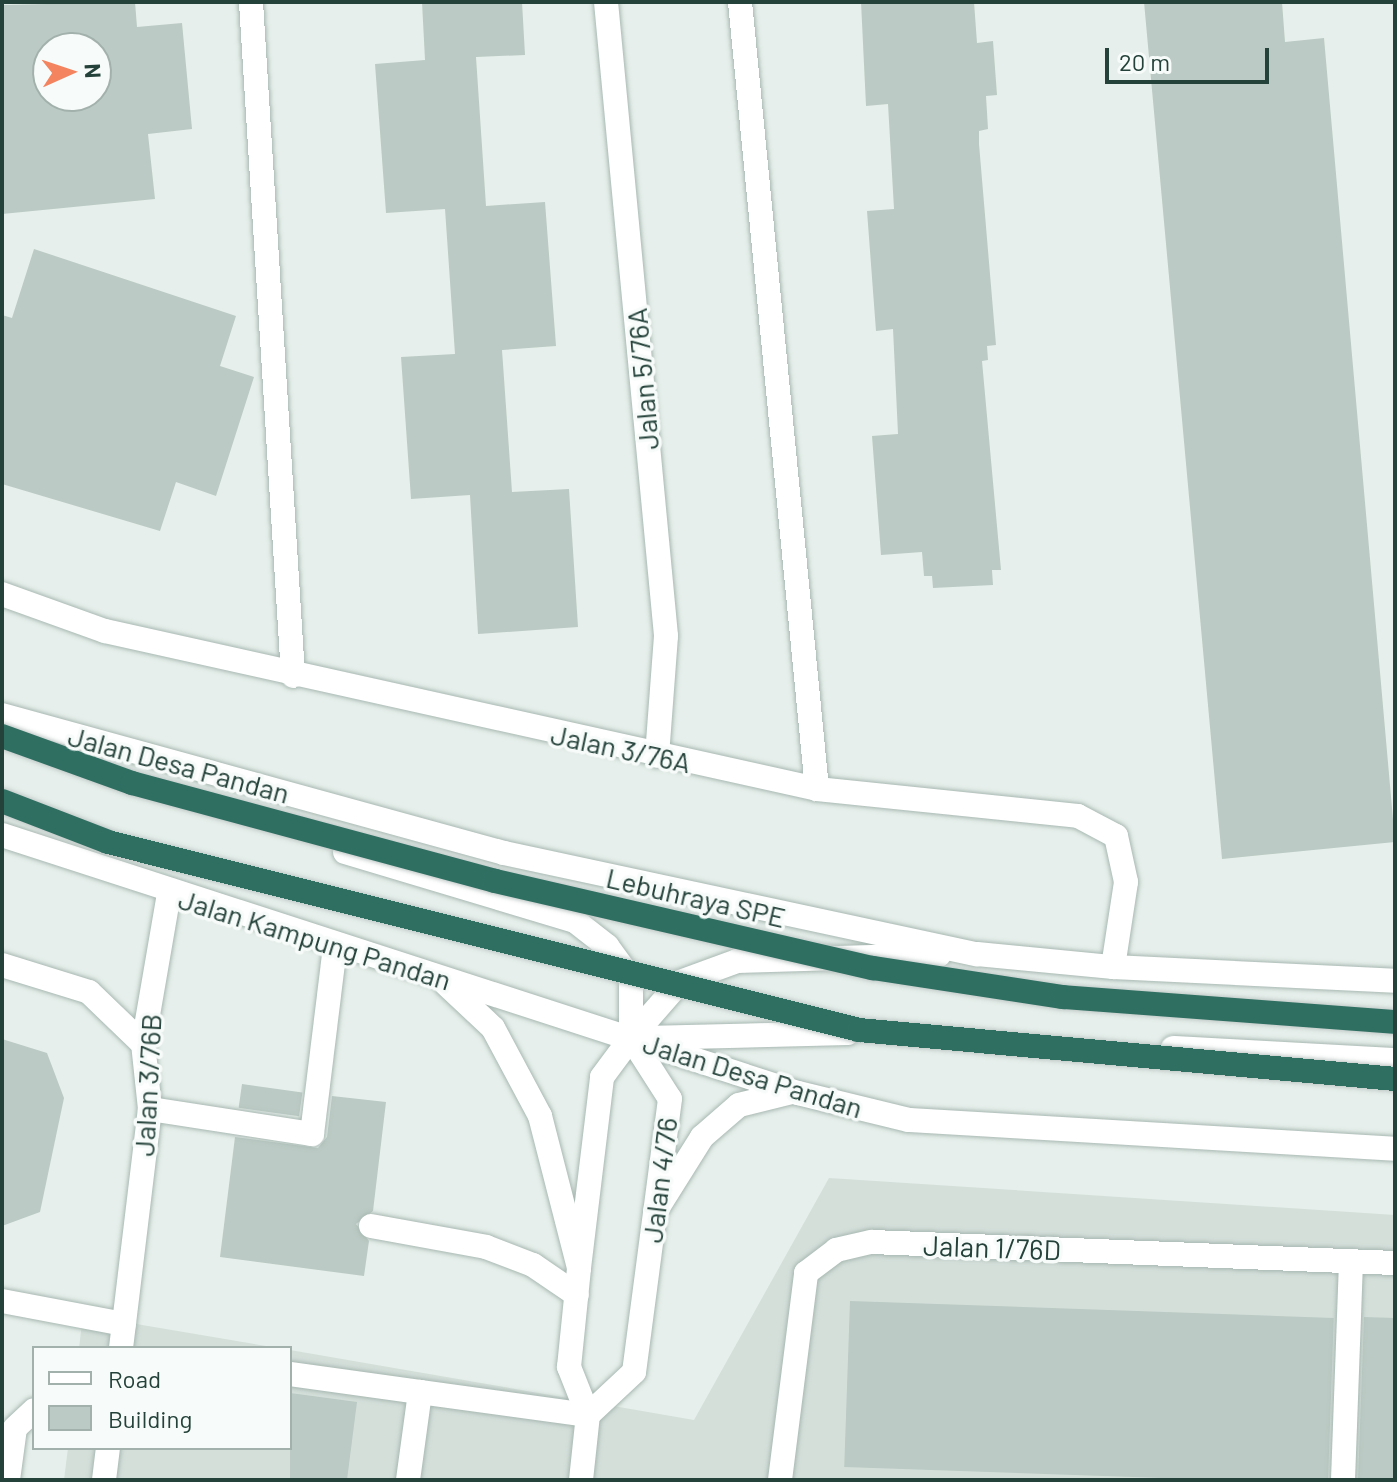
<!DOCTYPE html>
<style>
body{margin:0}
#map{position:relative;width:1397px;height:1482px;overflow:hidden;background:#e6efeb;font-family:Barlow,sans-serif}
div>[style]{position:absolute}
.built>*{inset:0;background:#d4dfda}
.building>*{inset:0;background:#bbcac4;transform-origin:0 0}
.roads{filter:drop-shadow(0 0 2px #a8b8b2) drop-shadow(0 0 2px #a8b8b2)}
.lane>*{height:24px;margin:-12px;padding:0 12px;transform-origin:12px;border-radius:12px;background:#fff}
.street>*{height:24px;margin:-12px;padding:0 12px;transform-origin:12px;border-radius:12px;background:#fff}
.secondary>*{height:24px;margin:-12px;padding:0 12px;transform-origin:12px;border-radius:12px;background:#fff}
.bridges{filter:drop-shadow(0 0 2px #c2cac8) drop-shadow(0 0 2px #c2cac8)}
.highway-bridge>*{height:24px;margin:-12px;padding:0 12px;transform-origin:12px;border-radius:12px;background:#2f6f62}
span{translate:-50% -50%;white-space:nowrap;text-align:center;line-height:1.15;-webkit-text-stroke:7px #f7fbf9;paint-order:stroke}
.street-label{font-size:28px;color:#24423a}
.frame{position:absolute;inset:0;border:4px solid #24423a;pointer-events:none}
.legend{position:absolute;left:32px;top:1346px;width:260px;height:104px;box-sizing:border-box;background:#f7fbf9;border:2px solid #a3b1ad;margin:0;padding:10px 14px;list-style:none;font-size:24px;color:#24423a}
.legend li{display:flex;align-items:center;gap:16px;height:40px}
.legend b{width:40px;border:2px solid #a3b1ad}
.north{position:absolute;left:32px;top:32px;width:80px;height:80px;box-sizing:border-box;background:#f7fbf9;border:2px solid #a3b1ad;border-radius:50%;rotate:87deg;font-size:22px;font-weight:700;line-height:32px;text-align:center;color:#24423a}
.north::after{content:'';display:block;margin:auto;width:28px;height:36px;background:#f4845f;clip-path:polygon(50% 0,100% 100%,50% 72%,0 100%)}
.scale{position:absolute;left:1105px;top:48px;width:164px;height:36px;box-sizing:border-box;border:4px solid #24423a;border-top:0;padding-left:10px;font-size:24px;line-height:28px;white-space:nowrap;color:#24423a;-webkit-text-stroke:6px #f7fbf9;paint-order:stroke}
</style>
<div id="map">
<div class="built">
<div style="clip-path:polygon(829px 1178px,1395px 1215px,1395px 1480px,64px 1480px,68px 1448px,290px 1448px,290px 1350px,694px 1420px)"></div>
<div style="clip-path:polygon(83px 1315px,278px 1348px,79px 1348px)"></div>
</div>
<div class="building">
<div style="clip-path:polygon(evenodd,135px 2px,137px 27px,182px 23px,192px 129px,148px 134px,155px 199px,2px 214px,2px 5px,135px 2px,48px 48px,96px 48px,96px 96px,48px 96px,48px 48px)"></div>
<div style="clip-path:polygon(422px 2px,522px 2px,525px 55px,476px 57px,486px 206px,545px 202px,556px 346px,502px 350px,512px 492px,569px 489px,578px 627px,478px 634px,470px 495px,411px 499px,401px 357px,455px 354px,445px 209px,386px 213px,375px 64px,425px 60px)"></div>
<div style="clip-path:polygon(861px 2px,974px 2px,977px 43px,993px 41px,997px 95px,986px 96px,988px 129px,979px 131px,979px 144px,996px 345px,987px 346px,988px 360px,982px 361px,1001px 570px,992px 570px,993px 585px,933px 588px,932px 576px,924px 576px,922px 552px,881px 555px,872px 436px,898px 434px,893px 329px,876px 331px,867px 211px,894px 209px,888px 104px,866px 106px)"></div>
<div style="clip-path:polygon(1144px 2px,1282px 2px,1285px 42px,1324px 38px,1395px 842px,1222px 859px)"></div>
<div style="clip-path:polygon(34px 249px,236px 316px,220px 366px,254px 377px,216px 496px,176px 482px,160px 531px,2px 484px,2px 315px,12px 318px)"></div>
<div style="clip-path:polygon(2px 1039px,47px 1053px,64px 1098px,40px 1212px,2px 1226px)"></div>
<div style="left:242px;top:1084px;width:61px;height:24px;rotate:8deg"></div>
<div style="clip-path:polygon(332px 1096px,386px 1102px,373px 1211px,356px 1224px,369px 1241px,364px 1276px,220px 1257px,235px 1137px,318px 1148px,327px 1137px)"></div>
<div style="left:850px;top:1301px;width:484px;height:166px;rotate:2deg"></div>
<div style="clip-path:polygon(1364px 1317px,1395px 1318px,1395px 1480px,1358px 1480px)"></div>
<div style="clip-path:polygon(290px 1393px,357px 1402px,347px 1480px,290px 1480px)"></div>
</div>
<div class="roads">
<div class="lane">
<div style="left:251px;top:2px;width:675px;rotate:86.43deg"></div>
<div style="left:2px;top:965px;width:91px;rotate:17.2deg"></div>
<div style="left:89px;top:992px;width:75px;rotate:43.9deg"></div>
<div style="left:150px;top:1109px;width:164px;rotate:8.8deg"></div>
<div style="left:312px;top:1134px;width:189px;rotate:-83deg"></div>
<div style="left:371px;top:1226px;width:117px;rotate:10.3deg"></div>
<div style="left:486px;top:1247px;width:50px;rotate:21deg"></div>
<div style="left:533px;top:1265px;width:53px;rotate:34.3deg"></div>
<div style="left:290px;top:1374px;width:131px;rotate:7.9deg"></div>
<div style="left:8px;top:1480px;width:52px;rotate:-82.3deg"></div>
<div style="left:15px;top:1428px;width:26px;rotate:-43deg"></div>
<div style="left:408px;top:1480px;width:89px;rotate:-82.2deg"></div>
<div style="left:420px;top:1392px;width:170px;rotate:7.8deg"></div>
<div style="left:1343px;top:1480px;width:218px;rotate:-87.9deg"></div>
</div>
<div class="street">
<div style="left:606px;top:2px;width:637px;rotate:84.59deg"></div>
<div style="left:666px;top:636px;width:120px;rotate:94.3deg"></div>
<div style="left:740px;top:2px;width:791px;rotate:84.41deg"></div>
<div style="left:2px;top:594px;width:109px;rotate:19.8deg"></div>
<div style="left:105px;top:631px;width:729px;rotate:12.51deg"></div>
<div style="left:817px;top:789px;width:262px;rotate:5.9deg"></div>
<div style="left:1078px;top:816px;width:43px;rotate:27.8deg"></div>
<div style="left:1116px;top:836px;width:47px;rotate:77.7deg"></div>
<div style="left:1126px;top:882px;width:86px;rotate:98.7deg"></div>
<div style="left:2px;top:1301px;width:124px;rotate:10.7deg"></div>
<div style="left:121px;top:1348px;width:241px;rotate:-83.1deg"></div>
<div style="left:150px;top:1109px;width:65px;rotate:-96.1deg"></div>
<div style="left:143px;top:1044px;width:152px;rotate:-80.2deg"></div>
<div style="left:104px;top:1480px;width:32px;rotate:-83deg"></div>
<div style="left:581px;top:1480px;width:65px;rotate:-83.9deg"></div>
<div style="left:588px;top:1415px;width:52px;rotate:-111.6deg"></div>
<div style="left:569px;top:1367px;width:100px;rotate:-84.2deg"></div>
<div style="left:579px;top:1268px;width:192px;rotate:-83.1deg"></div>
<div style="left:602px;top:1077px;width:49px;rotate:-53.4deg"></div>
<div style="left:631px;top:1038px;width:72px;rotate:57.4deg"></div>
<div style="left:670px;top:1099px;width:275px;rotate:97.5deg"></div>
<div style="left:634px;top:1372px;width:63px;rotate:136.9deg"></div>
<div style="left:780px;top:1480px;width:209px;rotate:-82.8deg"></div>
<div style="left:806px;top:1273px;width:38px;rotate:-37deg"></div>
<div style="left:836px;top:1250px;width:37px;rotate:-13deg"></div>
<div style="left:872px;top:1242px;width:523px;rotate:2.3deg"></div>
</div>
<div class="secondary">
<div style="left:2px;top:715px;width:521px;rotate:15.37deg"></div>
<div style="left:504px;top:853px;width:484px;rotate:12.1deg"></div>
<div style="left:977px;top:954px;width:137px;rotate:5.5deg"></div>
<div style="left:1113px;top:967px;width:282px;rotate:2.8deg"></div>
<div style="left:2px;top:835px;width:837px;rotate:17.96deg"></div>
<div style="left:798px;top:1093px;width:114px;rotate:13.7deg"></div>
<div style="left:909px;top:1120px;width:487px;rotate:3.4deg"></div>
<div style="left:345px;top:852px;width:240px;rotate:16.7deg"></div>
<div style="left:575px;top:921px;width:41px;rotate:38deg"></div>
<div style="left:607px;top:946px;width:41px;rotate:54deg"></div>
<div style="left:631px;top:979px;width:59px;rotate:90deg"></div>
<div style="left:446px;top:984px;width:64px;rotate:43.1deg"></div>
<div style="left:493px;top:1028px;width:100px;rotate:61.9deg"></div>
<div style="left:540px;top:1116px;width:157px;rotate:75.6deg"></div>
<div style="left:631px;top:1038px;width:74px;rotate:-48.8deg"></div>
<div style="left:680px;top:982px;width:61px;rotate:-20.2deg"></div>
<div style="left:737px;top:961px;width:202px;rotate:-1.7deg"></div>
<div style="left:645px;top:1038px;width:203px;rotate:-1.4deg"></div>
<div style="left:1173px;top:1048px;width:222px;rotate:3.1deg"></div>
<div style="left:655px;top:1212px;width:89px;rotate:-57.9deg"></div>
<div style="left:702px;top:1137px;width:49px;rotate:-40.9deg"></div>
<div style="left:739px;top:1105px;width:55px;rotate:-13.8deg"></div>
</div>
</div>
<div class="bridges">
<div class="highway-bridge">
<div style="left:2px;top:736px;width:138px;rotate:19.9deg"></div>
<div style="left:132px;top:783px;width:376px;rotate:15.1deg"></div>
<div style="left:495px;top:881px;width:388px;rotate:13deg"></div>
<div style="left:873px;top:968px;width:192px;rotate:8.7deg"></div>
<div style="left:1063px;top:997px;width:333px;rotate:4.3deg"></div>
<div style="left:2px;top:801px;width:114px;rotate:21.1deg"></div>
<div style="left:108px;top:842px;width:774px;rotate:14.05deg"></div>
<div style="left:859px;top:1030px;width:538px;rotate:5.22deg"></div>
</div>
</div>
<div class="street-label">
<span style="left:642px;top:379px;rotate:-95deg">Jalan 5/76A</span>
<span style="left:621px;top:748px;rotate:12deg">Jalan 3/76A</span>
<span style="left:179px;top:764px;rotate:15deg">Jalan Desa Pandan</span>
<span style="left:696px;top:897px;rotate:13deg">Lebuhraya SPE</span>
<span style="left:315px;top:939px;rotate:17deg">Jalan Kampung Pandan</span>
<span style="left:753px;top:1075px;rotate:17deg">Jalan Desa Pandan</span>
<span style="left:147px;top:1085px;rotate:-87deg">Jalan 3/76B</span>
<span style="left:659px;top:1180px;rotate:-83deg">Jalan 4/76</span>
<span style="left:992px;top:1247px;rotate:2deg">Jalan 1/76D</span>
</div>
<div class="frame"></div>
<ul class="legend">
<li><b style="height:10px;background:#fff"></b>Road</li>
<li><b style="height:22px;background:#bbcac4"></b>Building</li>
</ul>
<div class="north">N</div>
<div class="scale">20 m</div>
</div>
